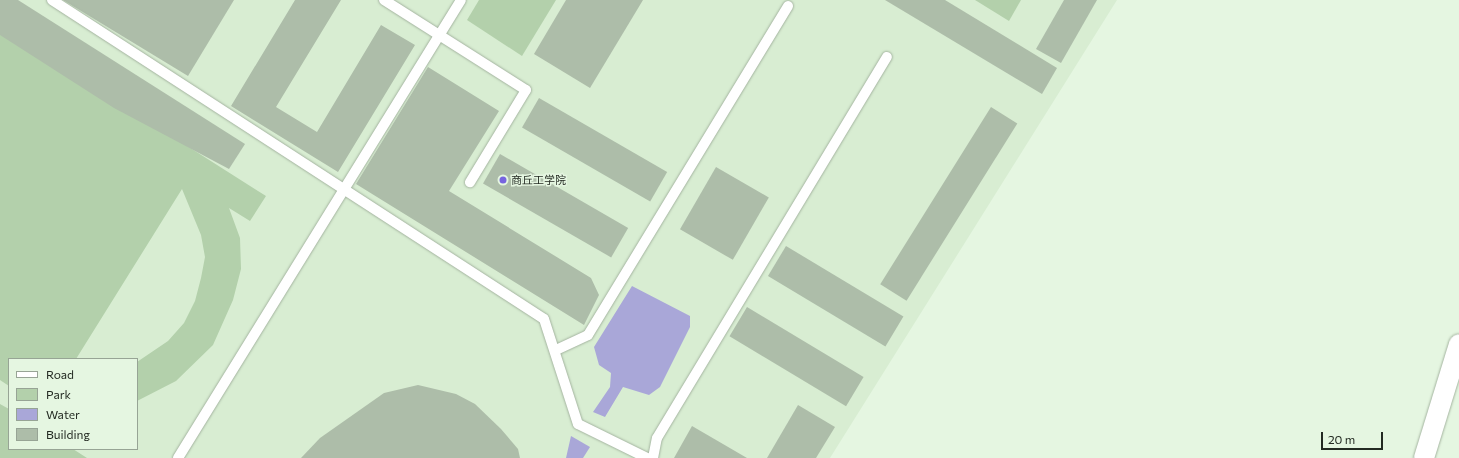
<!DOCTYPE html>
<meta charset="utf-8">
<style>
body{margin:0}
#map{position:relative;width:1459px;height:458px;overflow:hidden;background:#e5f6e1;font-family:Commissioner,"Noto Sans SC",sans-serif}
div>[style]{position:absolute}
.built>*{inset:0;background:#d8edd2}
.green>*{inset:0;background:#b3d0ab}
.water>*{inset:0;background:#a9a7d8}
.building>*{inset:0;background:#adbda9;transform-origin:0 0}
.roads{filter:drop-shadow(0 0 1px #a4b4a0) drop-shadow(0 0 1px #a4b4a0)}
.service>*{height:10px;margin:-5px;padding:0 5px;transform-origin:5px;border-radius:5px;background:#fff}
.minor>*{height:20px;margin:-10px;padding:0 10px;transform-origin:10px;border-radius:10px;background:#fff}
.dots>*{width:11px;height:11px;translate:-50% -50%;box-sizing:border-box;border:2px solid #e5f6e1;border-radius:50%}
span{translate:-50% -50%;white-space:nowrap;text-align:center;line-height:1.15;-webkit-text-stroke:3px #e5f6e1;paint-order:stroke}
.poi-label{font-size:11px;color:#232a22}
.left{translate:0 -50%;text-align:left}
.legend{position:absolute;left:8px;top:358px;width:130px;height:92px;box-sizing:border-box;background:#e5f6e1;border:1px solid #97a495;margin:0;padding:5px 7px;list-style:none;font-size:12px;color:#232a22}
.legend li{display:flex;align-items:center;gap:8px;height:20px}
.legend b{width:20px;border:1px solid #97a495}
.scale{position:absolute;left:1321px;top:432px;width:62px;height:18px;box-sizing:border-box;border:2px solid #232a22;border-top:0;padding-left:5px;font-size:12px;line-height:14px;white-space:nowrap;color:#232a22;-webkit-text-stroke:3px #e5f6e1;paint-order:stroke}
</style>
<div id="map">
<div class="built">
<div style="clip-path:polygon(evenodd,0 0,1117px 0,830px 458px,0 458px,0 0,9px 359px,137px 359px,137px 449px,9px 449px,9px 359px)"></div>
</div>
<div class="green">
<div style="clip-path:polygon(479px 0,556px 0,522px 56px,467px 20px)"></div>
<div style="clip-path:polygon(975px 0,1021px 0,1009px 21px)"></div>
<div style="clip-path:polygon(0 27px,266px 196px,250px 221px,229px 208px,240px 238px,241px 269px,233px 300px,213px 345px,176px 381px,137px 401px,137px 362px,168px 341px,184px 323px,195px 301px,201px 278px,205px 257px,201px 235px,182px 189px,76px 359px,9px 359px,9px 386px,0 380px)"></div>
<div style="clip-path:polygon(0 404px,9px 409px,9px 449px,73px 449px,87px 458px,0 458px)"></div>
</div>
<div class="water">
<div style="clip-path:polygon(632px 286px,690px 316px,690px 327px,660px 387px,649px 395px,623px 387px,605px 417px,593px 412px,610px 387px,611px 373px,599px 365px,594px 347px)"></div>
<div style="clip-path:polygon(571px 436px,590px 447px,583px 458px,566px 458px)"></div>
</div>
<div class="building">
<div style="clip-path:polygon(0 0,18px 0,245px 144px,229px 169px,114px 108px,0 35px)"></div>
<div style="clip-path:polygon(63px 0,234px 0,188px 76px)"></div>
<div style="clip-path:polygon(295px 0,341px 0,276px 107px,317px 132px,381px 25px,415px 45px,338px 172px,231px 106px)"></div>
<div style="clip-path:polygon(566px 0,643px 0,590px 88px,534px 54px)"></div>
<div style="clip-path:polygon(885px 0,945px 0,1057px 68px,1042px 94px)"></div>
<div style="clip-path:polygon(1064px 0,1097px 0,1061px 63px,1036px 49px)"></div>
<div style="clip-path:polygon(428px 67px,499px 111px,449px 191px,591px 278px,599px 295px,584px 325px,356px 184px)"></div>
<div style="left:539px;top:98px;width:148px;height:34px;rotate:30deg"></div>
<div style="left:991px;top:107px;width:31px;height:209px;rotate:32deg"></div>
<div style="left:500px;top:154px;width:148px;height:34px;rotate:30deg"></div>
<div style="left:716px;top:167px;width:61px;height:72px;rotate:30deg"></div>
<div style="left:786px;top:246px;width:137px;height:35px;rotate:31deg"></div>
<div style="left:747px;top:307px;width:136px;height:34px;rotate:31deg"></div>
<div style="clip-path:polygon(418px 385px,456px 394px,475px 404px,501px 429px,518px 449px,520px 458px,301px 458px,320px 438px,384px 393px)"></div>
<div style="clip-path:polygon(798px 405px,835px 427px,816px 458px,767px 458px)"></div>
<div style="clip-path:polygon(692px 426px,747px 458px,674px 458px)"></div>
</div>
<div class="roads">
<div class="service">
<div style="left:52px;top:0;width:586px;rotate:32.96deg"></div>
<div style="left:544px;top:319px;width:110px;rotate:72.1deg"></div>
<div style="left:578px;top:424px;width:77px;rotate:26.2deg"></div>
<div style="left:384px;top:0;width:168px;rotate:32.4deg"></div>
<div style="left:526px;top:90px;width:108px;rotate:121.3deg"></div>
<div style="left:556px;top:350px;width:35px;rotate:-25deg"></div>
<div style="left:588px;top:335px;width:385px;rotate:-58.7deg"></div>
<div style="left:178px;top:458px;width:538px;rotate:-58.29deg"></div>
<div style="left:653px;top:458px;width:20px;rotate:-79deg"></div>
<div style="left:657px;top:438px;width:445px;rotate:-58.9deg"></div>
</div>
<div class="minor">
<div style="left:1424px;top:458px;width:119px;rotate:-72.9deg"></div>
</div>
</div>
<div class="dots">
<div style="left:503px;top:180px;background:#7764df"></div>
</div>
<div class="poi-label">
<span class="left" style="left:511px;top:180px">商丘工学院</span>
</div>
<ul class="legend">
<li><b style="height:5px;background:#fff"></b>Road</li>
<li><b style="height:11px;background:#b3d0ab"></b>Park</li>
<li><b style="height:11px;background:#a9a7d8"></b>Water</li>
<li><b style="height:11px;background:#adbda9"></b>Building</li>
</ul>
<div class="scale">20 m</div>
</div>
